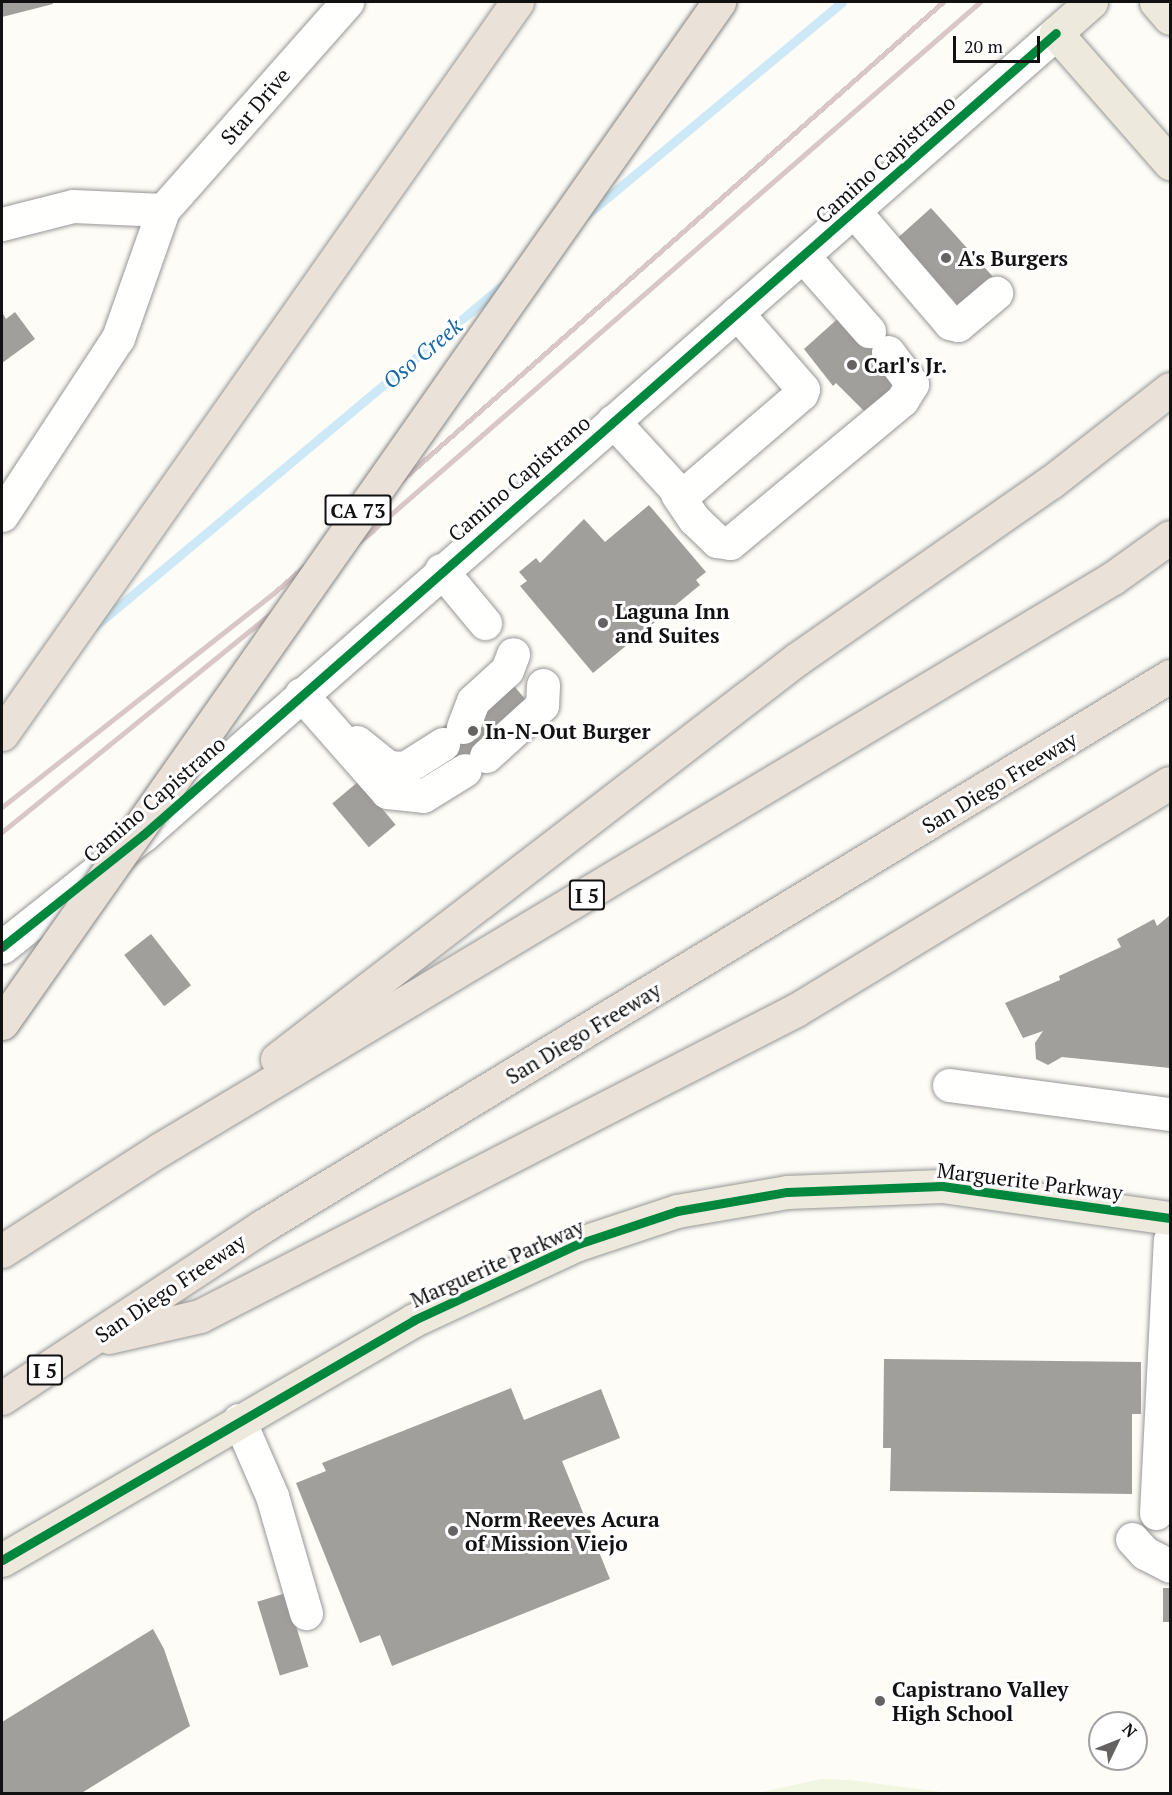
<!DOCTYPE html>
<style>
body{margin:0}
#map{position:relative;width:1172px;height:1795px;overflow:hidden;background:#fdfcf7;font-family:"PT Serif",serif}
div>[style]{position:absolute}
.pitch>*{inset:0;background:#f0f6e1}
.stream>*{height:9px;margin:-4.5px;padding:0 4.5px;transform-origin:4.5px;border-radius:4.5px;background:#cde8f7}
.building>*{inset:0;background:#a19f9c;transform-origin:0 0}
.roads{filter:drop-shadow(0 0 2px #979795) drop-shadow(0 0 2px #979795)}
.minor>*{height:33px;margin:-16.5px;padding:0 16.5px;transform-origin:16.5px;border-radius:16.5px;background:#fffffe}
.major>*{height:33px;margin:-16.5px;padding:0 16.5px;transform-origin:16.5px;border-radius:16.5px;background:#ede9dc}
.highway>*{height:33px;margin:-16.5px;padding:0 16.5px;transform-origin:16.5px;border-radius:16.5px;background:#eae1d8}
.rail>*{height:4.5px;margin:-2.25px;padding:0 2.25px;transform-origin:2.25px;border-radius:2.25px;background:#d9c6c7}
.bridges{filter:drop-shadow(0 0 2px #858482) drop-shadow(0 0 2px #858482)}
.highway-bridge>*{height:33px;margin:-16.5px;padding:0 16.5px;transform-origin:16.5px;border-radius:16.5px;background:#eae1d8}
.cycleway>*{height:9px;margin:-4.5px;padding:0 4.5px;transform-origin:4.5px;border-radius:4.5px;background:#00873e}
.dots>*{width:16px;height:16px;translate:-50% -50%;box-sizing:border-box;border:3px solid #fff;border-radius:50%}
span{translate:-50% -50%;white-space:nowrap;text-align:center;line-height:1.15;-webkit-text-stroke:6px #fff;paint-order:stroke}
.shield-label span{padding:2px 4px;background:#fff;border:2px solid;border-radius:4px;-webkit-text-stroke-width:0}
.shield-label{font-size:20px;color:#111;font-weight:700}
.street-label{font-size:21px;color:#111}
.poi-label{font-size:21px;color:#111;font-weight:700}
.left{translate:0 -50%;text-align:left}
.water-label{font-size:22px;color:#1768a6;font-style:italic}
.frame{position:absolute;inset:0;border:3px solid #111;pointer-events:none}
.north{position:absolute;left:1088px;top:1711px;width:60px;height:60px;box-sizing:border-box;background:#fff;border:2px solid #a0a0a0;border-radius:50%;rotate:47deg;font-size:16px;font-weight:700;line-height:24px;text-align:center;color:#111}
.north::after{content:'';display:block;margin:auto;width:21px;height:27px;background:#646362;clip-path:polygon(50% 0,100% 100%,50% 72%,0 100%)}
.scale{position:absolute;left:953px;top:36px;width:87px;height:27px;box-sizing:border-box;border:3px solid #111;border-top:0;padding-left:8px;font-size:18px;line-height:21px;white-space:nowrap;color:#111;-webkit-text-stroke:4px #fff;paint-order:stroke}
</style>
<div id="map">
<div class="pitch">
<div style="clip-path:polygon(821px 1779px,849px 1780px,949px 1793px,757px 1793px)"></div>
</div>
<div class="stream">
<div style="left:584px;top:217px;width:336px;rotate:-39.8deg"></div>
<div style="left:94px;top:627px;width:535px;rotate:-39.92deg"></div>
</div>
<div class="building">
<div style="clip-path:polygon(2px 2px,52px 2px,53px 4px,2px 17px)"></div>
<div style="left:931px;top:208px;width:94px;height:45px;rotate:48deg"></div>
<div style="clip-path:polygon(2px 312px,6px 319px,15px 312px,35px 339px,2px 363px)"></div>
<div style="clip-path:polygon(843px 314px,854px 337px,863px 346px,870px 341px,906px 388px,867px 414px,836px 383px,833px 386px,804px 349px)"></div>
<div style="clip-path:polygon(649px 505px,706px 572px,696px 580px,700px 585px,593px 673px,520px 586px,527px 581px,519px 572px,536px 558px,540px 563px,584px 519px,605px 542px)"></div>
<div style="clip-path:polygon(508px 679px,526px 700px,492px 763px,473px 779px,435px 733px)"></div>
<div style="left:359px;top:781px;width:57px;height:35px;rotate:50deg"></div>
<div style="clip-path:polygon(1170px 915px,1170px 1068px,1062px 1057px,1048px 1065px,1036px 1059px,1035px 1043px,1043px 1031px,1023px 1038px,1005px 1003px,1060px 980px,1059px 976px,1121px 947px,1117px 939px,1154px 919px,1157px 926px)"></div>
<div style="left:151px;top:934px;width:65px;height:34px;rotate:52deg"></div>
<div style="clip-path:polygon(884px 1359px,1141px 1362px,1141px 1414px,1132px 1414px,1132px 1494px,890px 1491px,891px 1448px,883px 1448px)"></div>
<div style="clip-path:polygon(511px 1388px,524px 1420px,601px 1389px,620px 1438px,562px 1461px,610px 1579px,392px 1666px,380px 1635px,360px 1643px,296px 1483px,326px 1471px,322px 1463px)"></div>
<div style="left:1163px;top:1588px;width:7px;height:34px"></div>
<div style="left:286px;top:1593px;width:77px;height:30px;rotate:73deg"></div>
<div style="clip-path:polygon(153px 1629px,164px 1649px,190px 1726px,80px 1794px,2px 1794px,2px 1722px)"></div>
</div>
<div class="roads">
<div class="minor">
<div style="left:854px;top:211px;width:148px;rotate:49.4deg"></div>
<div style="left:950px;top:323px;width:8px;rotate:14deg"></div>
<div style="left:958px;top:325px;width:50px;rotate:-40.1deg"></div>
<div style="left:2px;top:224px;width:73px;rotate:-14.2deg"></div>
<div style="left:73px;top:206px;width:90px;rotate:2.5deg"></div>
<div style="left:803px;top:256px;width:100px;rotate:48.7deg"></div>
<div style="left:613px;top:421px;width:102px;rotate:47.4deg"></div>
<div style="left:682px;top:496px;width:157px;rotate:-40.6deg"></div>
<div style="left:801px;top:394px;width:5px;rotate:-68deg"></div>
<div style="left:803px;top:389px;width:101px;rotate:-131deg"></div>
<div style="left:677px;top:494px;width:30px;rotate:56deg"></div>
<div style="left:694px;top:519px;width:32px;rotate:44deg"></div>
<div style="left:717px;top:541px;width:13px;rotate:9deg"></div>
<div style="left:730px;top:543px;width:224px;rotate:-39.7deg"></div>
<div style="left:902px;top:400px;width:19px;rotate:-58deg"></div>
<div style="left:912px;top:384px;width:40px;rotate:-127deg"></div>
<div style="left:2px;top:515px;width:212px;rotate:-56.8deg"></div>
<div style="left:118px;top:338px;width:136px;rotate:-70.6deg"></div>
<div style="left:163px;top:210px;width:278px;rotate:-48.5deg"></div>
<div style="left:441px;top:570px;width:69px;rotate:50.3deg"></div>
<div style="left:301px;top:694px;width:130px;rotate:48.7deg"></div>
<div style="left:387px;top:792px;width:36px;rotate:6deg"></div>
<div style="left:423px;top:796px;width:49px;rotate:-31.8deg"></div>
<div style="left:463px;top:727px;width:28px;rotate:-69deg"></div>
<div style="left:473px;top:701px;width:46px;rotate:-42.4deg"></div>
<div style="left:507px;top:670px;width:17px;rotate:-69deg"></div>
<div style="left:357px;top:742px;width:40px;rotate:39deg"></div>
<div style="left:388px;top:767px;width:17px;rotate:3deg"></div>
<div style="left:405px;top:768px;width:45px;rotate:-32.3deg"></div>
<div style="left:486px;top:756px;width:76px;rotate:-42.3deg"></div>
<div style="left:542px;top:705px;width:20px;rotate:-87deg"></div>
<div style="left:2px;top:947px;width:180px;rotate:-38.5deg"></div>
<div style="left:143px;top:835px;width:1215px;rotate:-41.3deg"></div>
<div style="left:949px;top:1085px;width:223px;rotate:7.5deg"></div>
<div style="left:239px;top:1420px;width:83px;rotate:66.5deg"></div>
<div style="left:272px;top:1496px;width:122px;rotate:73.8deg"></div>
<div style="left:1156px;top:1513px;width:273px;rotate:-87.1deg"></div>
<div style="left:1132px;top:1539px;width:19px;rotate:47deg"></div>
<div style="left:1145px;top:1553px;width:28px;rotate:27deg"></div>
</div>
<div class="major">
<div style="left:1091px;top:2px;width:47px;rotate:138.5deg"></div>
<div style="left:1056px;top:33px;width:173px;rotate:48.8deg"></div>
<div style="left:1156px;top:2px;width:21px;rotate:49deg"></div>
<div style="left:2px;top:1560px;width:477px;rotate:-30.2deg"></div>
<div style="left:414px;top:1320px;width:181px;rotate:-24.9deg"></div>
<div style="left:578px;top:1244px;width:104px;rotate:-18.4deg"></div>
<div style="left:677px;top:1211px;width:112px;rotate:-9.8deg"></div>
<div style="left:787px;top:1192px;width:155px;rotate:-2.2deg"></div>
<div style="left:942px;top:1186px;width:230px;rotate:8deg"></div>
</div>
<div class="highway">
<div style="left:2px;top:734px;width:895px;rotate:-54.87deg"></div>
<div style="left:277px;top:1059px;width:656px;rotate:-37.57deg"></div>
<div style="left:797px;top:659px;width:310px;rotate:-34.9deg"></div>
<div style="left:1051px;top:482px;width:151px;rotate:-38deg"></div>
<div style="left:2px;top:1251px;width:187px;rotate:-32.8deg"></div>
<div style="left:159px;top:1150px;width:1112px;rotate:-30.95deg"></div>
<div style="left:1113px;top:578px;width:70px;rotate:-35.7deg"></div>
<div style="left:109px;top:1337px;width:93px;rotate:-13deg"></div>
<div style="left:200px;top:1316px;width:670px;rotate:-27.18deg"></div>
<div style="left:796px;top:1010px;width:437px;rotate:-31.3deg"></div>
<div style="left:2px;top:1398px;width:313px;rotate:-33.4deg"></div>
<div style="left:263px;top:1226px;width:1061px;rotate:-31.23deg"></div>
</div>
</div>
<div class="rail">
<div style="left:2px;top:807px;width:346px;rotate:-38.2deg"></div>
<div style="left:274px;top:593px;width:893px;rotate:-41.46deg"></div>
<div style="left:2px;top:832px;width:478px;rotate:-39.1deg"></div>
<div style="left:373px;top:530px;width:805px;rotate:-41.02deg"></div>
</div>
<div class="bridges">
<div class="highway-bridge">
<div style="left:2px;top:1023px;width:1248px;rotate:-54.92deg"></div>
</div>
</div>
<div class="cycleway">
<div style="left:2px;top:947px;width:180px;rotate:-38.5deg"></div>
<div style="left:143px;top:835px;width:1215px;rotate:-41.3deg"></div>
<div style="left:2px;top:1560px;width:477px;rotate:-30.2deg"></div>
<div style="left:414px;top:1320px;width:181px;rotate:-24.9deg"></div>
<div style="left:578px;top:1244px;width:104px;rotate:-18.4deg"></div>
<div style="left:677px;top:1211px;width:112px;rotate:-9.8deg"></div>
<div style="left:787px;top:1192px;width:155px;rotate:-2.2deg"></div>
<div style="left:942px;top:1186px;width:230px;rotate:8deg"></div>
</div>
<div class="dots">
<div style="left:946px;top:258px;background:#646362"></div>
<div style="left:852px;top:365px;background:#646362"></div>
<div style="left:603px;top:623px;background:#646362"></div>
<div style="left:473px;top:731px;background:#646362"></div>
<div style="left:453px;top:1531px;background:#646362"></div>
<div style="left:880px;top:1701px;background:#646362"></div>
</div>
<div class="shield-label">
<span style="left:358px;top:510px">CA 73</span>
<span style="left:587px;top:895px">I 5</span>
<span style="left:45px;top:1370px">I 5</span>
</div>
<div class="street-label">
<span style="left:255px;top:106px;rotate:-49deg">Star Drive</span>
<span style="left:885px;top:159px;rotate:-42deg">Camino Capistrano</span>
<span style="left:519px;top:478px;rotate:-41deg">Camino Capistrano</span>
<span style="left:999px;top:782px;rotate:-31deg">San Diego Freeway</span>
<span style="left:154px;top:799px;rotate:-41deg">Camino Capistrano</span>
<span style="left:583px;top:1033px;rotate:-31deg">San Diego Freeway</span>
<span style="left:1030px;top:1181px;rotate:7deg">Marguerite Parkway</span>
<span style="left:497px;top:1263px;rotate:-24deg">Marguerite Parkway</span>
<span style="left:170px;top:1288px;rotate:-34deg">San Diego Freeway</span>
</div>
<div class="poi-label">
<span class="left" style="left:958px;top:258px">A's Burgers</span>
<span class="left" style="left:864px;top:365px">Carl's Jr.</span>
<span class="left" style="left:615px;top:623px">Laguna Inn<br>and Suites</span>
<span class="left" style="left:485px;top:731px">In-N-Out Burger</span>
<span class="left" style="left:465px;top:1531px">Norm Reeves Acura<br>of Mission Viejo</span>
<span class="left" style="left:892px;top:1701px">Capistrano Valley<br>High School</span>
</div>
<div class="water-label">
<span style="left:422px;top:353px;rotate:-40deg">Oso Creek</span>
</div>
<div class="frame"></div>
<div class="north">N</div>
<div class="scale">20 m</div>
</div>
